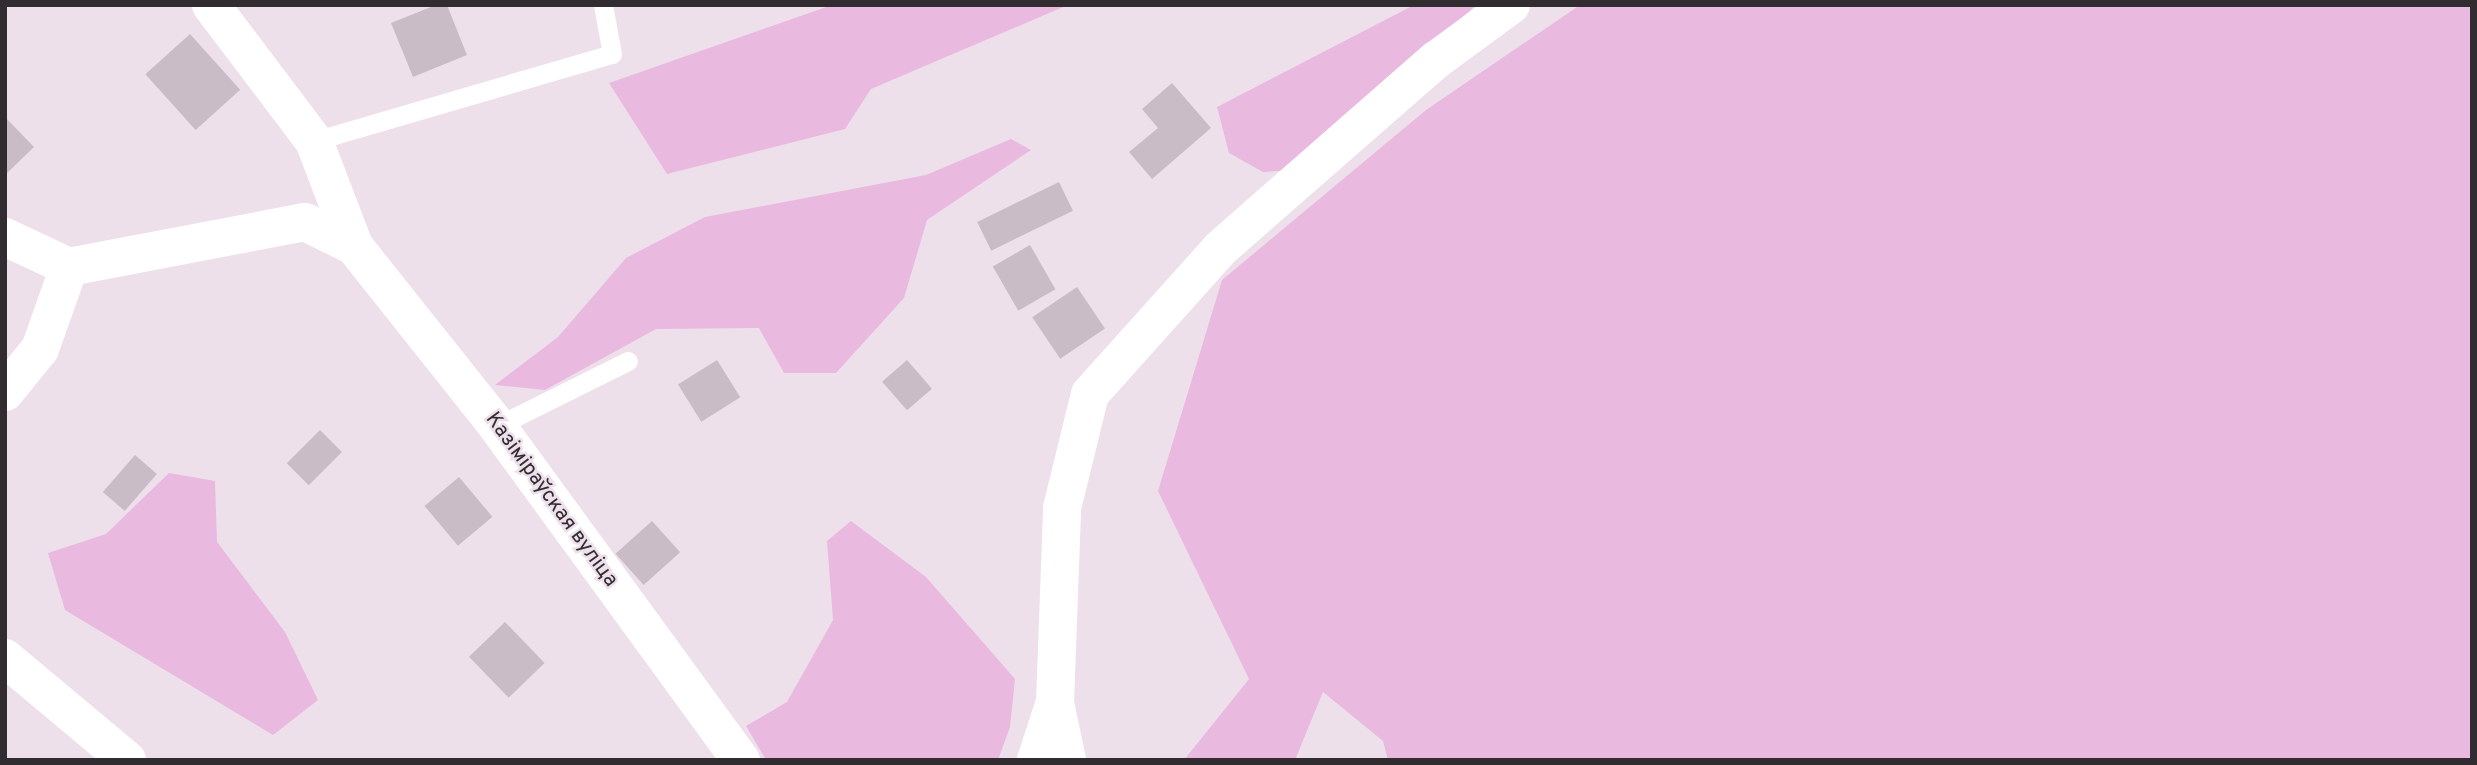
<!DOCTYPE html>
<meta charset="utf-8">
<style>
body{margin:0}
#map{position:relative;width:2477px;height:765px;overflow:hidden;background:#eee0eb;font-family:Overpass,sans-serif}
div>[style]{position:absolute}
.green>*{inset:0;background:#e9b9df}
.building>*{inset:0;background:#cabcc7;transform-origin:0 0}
.service>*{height:19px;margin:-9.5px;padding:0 9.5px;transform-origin:9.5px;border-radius:9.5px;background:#fff}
.minor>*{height:38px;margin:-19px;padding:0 19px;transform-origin:19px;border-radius:19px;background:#fff}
span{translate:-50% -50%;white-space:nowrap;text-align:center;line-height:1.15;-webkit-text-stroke:5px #eee0eb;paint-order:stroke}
.street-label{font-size:21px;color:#312c30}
.frame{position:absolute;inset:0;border:7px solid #312c30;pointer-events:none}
</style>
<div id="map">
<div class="green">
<div style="clip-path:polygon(832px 5px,1068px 5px,871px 89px,845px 129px,667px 174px,609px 83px)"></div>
<div style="clip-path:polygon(1414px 5px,1476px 5px,1293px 170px,1263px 172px,1229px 153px,1217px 107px)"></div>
<div style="clip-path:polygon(1580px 5px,2472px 5px,2472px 760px,1388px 760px,1383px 741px,1323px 692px,1295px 760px,1184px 760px,1249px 679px,1158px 491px,1222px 280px,1426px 110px)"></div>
<div style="clip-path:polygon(1011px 139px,1031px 150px,927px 220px,904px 298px,836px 373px,784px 373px,759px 328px,656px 329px,545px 390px,495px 385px,558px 337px,626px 258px,705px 217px,926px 175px)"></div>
<div style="clip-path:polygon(169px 473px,215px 481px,217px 542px,285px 632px,318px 700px,273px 735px,65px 610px,48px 553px,106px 534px)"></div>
<div style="clip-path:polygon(851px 521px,926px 577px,1015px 679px,1010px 727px,998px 760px,766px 760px,746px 726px,787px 702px,833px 620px,827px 541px)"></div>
</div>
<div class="building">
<div style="clip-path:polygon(436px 5px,447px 5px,467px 55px,413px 77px,391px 23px)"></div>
<div style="left:190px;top:34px;width:75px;height:60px;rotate:48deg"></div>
<div style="clip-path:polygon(1172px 83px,1211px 128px,1152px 179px,1129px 152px,1158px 128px,1142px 109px)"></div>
<div style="clip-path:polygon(5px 117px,34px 147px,5px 175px)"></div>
<div style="left:1059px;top:182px;width:32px;height:91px;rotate:64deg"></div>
<div style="left:1030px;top:245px;width:51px;height:43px;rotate:60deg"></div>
<div style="left:1077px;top:287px;width:50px;height:54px;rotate:56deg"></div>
<div style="left:717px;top:360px;width:44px;height:46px;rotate:58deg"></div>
<div style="left:907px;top:360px;width:38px;height:33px;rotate:49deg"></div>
<div style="left:320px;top:430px;width:31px;height:47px;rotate:45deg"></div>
<div style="left:135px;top:455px;width:29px;height:49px;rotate:41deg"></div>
<div style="left:459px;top:477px;width:52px;height:45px;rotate:50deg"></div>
<div style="left:652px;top:521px;width:42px;height:49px;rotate:48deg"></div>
<div style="left:505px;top:622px;width:57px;height:50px;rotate:46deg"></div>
</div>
<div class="service">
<div style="left:314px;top:141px;width:310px;rotate:-16.3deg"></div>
<div style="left:612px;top:54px;width:50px;rotate:-100.4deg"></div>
<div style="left:497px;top:426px;width:146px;rotate:-26.4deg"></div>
</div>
<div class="minor">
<div style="left:211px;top:5px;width:171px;rotate:52.9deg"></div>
<div style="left:314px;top:141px;width:112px;rotate:69.1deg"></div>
<div style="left:354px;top:246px;width:230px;rotate:51.5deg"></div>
<div style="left:497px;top:426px;width:414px;rotate:53.9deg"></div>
<div style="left:5px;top:237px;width:71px;rotate:25.1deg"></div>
<div style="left:69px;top:267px;width:240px;rotate:-10.8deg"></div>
<div style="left:305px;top:222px;width:55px;rotate:26.1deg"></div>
<div style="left:5px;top:392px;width:55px;rotate:-50.9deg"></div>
<div style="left:40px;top:349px;width:87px;rotate:-70.5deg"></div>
<div style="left:5px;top:658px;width:159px;rotate:39.9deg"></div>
<div style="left:1036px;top:760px;width:58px;rotate:-71.9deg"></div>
<div style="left:1067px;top:760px;width:58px;rotate:-101.9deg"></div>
<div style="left:1055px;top:703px;width:195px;rotate:-87.9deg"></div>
<div style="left:1062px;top:508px;width:117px;rotate:-76.2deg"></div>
<div style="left:1090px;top:394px;width:196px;rotate:-48.1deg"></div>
<div style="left:1221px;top:248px;width:286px;rotate:-41.2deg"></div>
<div style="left:1436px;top:60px;width:93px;rotate:-36.3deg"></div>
</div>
<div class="street-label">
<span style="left:551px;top:500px;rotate:54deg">Казіміраўская вуліца</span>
</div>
<div class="frame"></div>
</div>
